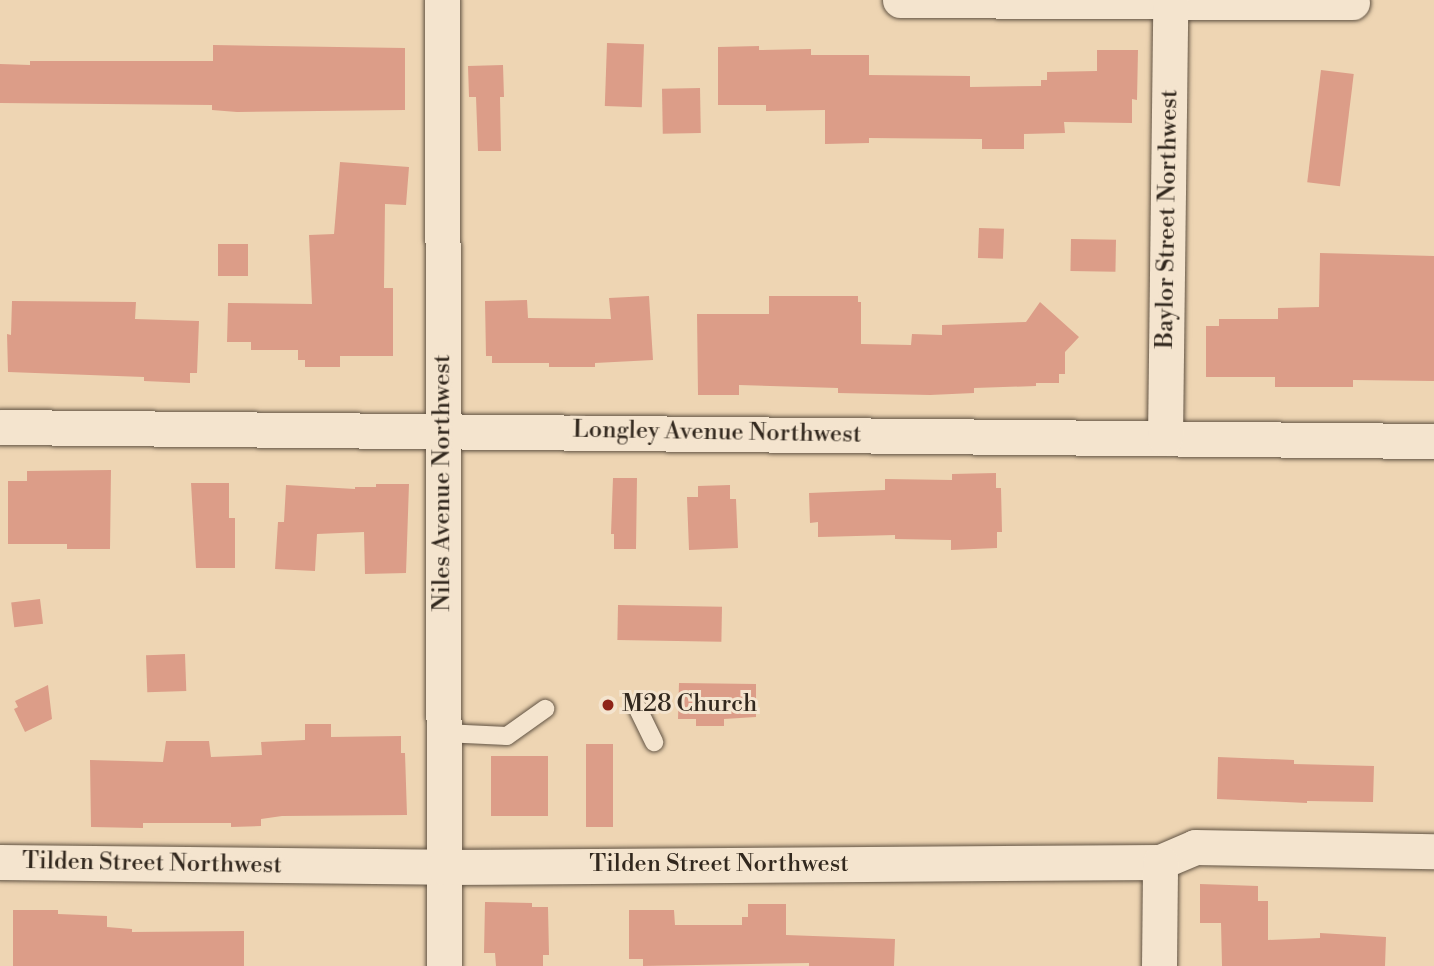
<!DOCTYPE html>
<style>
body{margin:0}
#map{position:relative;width:1434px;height:966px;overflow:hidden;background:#eed5b3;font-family:"Libre Bodoni",serif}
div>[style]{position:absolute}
.building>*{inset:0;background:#dc9d88;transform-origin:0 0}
.roads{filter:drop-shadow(0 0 2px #615343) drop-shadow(0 0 2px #615343)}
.service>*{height:18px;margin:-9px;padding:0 9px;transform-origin:9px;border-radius:9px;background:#f4e4ce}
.minor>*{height:35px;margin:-17.5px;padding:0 17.5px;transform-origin:17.5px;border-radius:17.5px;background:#f4e4ce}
.dots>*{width:19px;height:19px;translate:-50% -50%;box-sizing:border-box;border:4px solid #f4e4ce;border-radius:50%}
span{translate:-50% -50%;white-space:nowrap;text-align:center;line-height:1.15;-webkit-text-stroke:6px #f4e4ce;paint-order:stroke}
.street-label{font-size:24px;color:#32281e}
.poi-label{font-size:24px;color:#32281e}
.left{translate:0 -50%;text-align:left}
</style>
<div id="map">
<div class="building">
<div style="left:607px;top:43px;width:37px;height:63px;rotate:2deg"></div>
<div style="clip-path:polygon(213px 45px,405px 48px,405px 110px,237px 112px,212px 110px,212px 105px,0 103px,0 64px,30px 65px,30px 61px,213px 61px)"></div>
<div style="clip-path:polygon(759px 46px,759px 50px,811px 49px,811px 55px,869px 55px,869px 75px,970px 76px,970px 87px,1041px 86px,1041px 80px,1047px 80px,1047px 72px,1097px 71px,1097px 50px,1138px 50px,1137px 100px,1132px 99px,1132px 123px,1064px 122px,1065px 133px,1024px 134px,1024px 149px,982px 149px,982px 139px,869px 138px,869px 143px,825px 144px,825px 110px,766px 111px,766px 105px,718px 105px,718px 47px)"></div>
<div style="clip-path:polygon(503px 65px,504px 97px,500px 97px,501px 151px,478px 151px,476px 97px,469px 97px,468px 66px)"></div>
<div style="left:1321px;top:70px;width:33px;height:113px;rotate:7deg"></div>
<div style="left:700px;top:88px;width:45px;height:38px;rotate:89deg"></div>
<div style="clip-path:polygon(340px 162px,409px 167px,406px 205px,385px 204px,384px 288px,393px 288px,393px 356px,340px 356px,340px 367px,305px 367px,305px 360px,298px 360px,298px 350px,251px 350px,251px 342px,227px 342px,228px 303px,312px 304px,309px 235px,334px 234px)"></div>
<div style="left:979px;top:228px;width:25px;height:30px;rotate:2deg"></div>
<div style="left:1071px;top:239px;width:45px;height:32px;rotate:1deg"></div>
<div style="left:248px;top:244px;width:32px;height:30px;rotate:90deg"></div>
<div style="clip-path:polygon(1320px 253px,1434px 256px,1434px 381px,1353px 380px,1353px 387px,1275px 387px,1275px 377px,1206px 377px,1206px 326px,1219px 326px,1219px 319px,1278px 319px,1278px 308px,1319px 307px)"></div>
<div style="clip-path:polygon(649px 296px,653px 360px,595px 363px,595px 367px,549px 367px,549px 363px,492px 363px,492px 356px,486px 356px,485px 301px,527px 300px,528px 318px,611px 319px,609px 298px)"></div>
<div style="clip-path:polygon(769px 296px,858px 296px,858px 302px,861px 302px,861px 344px,911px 345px,912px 334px,942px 335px,942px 325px,1026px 322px,1040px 302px,1079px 337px,1065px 352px,1065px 374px,1059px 374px,1059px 383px,1036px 383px,1036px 386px,974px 388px,974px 393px,930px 395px,838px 393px,838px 388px,739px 385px,739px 395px,698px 395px,697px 314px,769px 314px)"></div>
<div style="clip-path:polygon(12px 301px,136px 302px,135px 319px,199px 321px,197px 373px,190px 373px,190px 383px,144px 381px,144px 377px,8px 372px,7px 334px,11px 335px)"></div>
<div style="clip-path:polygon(111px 470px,110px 549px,67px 549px,67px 544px,8px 544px,8px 481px,27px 481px,27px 471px)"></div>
<div style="clip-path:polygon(996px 473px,996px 488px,1001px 488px,1002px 532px,997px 532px,997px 548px,951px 550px,951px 540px,895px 539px,895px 535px,818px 537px,818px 522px,810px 523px,809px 493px,885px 490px,885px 479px,952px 480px,952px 474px)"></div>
<div style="clip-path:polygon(613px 478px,637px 478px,636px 549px,614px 549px,614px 534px,611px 534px)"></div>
<div style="clip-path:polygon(191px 483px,229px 483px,229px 518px,235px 518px,235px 568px,196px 568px)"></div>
<div style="clip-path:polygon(376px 484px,409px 484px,406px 573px,365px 574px,364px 532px,317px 534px,315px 571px,275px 569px,278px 522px,284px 522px,286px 485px,355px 489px,355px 487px,376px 487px)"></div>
<div style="clip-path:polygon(730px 485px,730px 499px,736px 499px,738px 548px,689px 550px,687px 497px,698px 497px,698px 486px)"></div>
<div style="left:40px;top:599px;width:25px;height:29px;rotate:83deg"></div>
<div style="left:618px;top:605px;width:104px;height:35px;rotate:1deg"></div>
<div style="left:185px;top:654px;width:37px;height:39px;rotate:88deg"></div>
<div style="clip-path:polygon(679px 683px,756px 684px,756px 717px,724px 719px,724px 726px,696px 726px,696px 719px,678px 719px)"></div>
<div style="clip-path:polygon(48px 685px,52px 719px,25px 732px,14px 709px,18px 707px,15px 701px)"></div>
<div style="clip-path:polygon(305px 724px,331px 724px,331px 737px,401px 736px,401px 753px,405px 753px,407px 815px,282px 816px,261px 819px,261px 826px,231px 827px,231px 823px,143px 823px,143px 828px,91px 827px,90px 760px,163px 762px,166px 741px,209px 741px,211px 757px,262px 755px,261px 742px,305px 740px)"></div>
<div style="left:586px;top:744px;width:27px;height:83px"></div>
<div style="left:548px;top:756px;width:60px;height:57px;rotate:90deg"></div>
<div style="clip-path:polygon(1218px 757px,1294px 760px,1294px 764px,1374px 766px,1373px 802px,1307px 801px,1307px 803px,1217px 799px)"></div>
<div style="clip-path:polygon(1200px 884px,1258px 886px,1258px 901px,1268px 901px,1268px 940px,1320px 938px,1320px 933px,1386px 937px,1385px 966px,1222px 966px,1221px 923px,1200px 923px)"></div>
<div style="clip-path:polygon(485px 902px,532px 903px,532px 907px,548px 907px,549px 955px,543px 955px,543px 966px,496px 966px,495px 953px,484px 953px)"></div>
<div style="clip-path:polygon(748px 904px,786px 904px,786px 935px,895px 939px,894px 966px,809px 966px,809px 963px,643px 966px,643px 959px,629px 959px,629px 910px,674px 910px,675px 925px,742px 925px,742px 917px,748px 917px)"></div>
<div style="clip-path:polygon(13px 910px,58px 910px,58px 914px,107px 916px,107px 927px,132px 929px,132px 932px,244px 931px,244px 966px,13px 966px)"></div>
</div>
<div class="roads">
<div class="service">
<div style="left:638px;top:709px;width:37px;rotate:64deg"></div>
<div style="left:444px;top:733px;width:63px;rotate:2.7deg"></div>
<div style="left:507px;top:736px;width:47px;rotate:-35.4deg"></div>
</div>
<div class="minor">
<div style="left:442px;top:0;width:966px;rotate:89.88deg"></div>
<div style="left:900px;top:0;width:452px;rotate:0.3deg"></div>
<div style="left:0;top:427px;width:1434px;rotate:0.56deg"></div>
<div style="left:1165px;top:438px;width:437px;rotate:-89.3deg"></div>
<div style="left:0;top:862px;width:444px;rotate:0.6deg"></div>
<div style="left:444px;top:867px;width:716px;rotate:-0.4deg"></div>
<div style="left:1160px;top:862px;width:38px;rotate:-23deg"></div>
<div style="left:1195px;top:847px;width:239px;rotate:1deg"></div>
<div style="left:1159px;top:966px;width:104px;rotate:-89.4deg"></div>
</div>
</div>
<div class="dots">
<div style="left:608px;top:705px;background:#8f2418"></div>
</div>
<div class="street-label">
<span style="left:1168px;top:219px;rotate:-89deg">Baylor Street Northwest</span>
<span style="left:717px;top:433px;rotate:1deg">Longley Avenue Northwest</span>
<span style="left:443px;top:483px;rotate:-90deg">Niles Avenue Northwest</span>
<span style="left:152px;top:864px;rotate:1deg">Tilden Street Northwest</span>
<span style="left:719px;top:865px">Tilden Street Northwest</span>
</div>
<div class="poi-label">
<span class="left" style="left:622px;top:705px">M28 Church</span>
</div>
</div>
